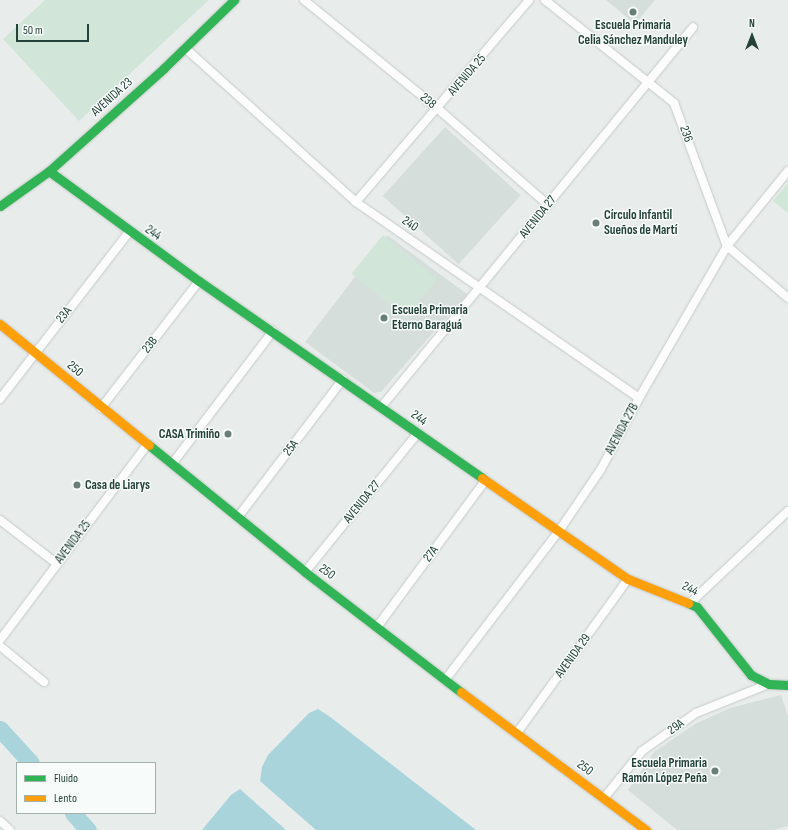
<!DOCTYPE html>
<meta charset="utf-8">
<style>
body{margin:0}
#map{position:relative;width:788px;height:830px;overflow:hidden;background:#e8edeb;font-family:"Sofia Sans Condensed",sans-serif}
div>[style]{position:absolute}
.built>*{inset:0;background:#d6dedb;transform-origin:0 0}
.green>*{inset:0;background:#d1e6d8;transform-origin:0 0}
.water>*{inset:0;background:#a9d4db}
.river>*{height:17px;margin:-8.5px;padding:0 8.5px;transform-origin:8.5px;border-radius:8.5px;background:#a9d4db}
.roads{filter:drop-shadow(0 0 1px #c5cac8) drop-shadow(0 0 1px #c5cac8)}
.street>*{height:8px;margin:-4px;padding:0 4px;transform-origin:4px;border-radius:4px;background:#fcfcfc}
.fast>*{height:9px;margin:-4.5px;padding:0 4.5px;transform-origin:4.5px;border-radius:4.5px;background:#30b455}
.slow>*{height:9px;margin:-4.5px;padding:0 4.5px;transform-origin:4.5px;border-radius:4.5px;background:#ff9f0a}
.dots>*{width:11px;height:11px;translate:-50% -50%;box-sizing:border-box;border:2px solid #f7fbf9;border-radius:50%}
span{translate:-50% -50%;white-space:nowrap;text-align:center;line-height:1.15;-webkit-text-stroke:3px #f7fbf9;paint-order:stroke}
.poi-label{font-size:13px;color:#24423a;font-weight:700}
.left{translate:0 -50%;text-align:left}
.right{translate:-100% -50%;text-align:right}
.street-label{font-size:13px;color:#24423a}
.legend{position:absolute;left:16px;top:762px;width:140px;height:52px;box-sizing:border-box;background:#f7fbf9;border:1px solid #a3b1ad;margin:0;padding:5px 7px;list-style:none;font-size:12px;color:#24423a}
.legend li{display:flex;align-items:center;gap:8px;height:20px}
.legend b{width:20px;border:1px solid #a3b1ad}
.north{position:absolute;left:732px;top:16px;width:40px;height:40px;-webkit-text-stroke:3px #f7fbf9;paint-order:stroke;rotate:0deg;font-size:11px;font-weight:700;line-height:16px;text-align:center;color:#24423a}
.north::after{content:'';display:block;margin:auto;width:14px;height:18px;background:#24423a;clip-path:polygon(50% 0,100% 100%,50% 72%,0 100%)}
.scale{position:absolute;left:16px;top:24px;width:73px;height:18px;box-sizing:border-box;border:2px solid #24423a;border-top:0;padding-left:5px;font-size:12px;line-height:14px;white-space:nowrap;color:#24423a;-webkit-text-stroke:3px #f7fbf9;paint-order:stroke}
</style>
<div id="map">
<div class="built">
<div style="clip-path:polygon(606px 0,655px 0,635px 24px)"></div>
<div style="left:445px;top:127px;width:102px;height:93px;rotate:42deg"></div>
<div style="clip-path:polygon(387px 235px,467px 294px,381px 392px,374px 393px,305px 342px)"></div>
<div style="clip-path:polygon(781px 695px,788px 716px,788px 826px,774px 830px,677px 830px,628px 790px,654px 752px,695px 724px,730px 708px)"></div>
</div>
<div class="green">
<div style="clip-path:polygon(45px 0,209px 0,79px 121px,3px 39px)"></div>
<div style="clip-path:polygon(788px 183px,788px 213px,773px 201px)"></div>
<div style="left:383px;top:235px;width:70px;height:50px;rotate:39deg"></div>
</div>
<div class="water">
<div style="clip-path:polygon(318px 709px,329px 716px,476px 830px,316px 830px,260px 781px,262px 767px,268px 755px,309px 713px)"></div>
<div style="clip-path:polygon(240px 789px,286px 830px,202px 830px,231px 795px)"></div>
</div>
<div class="river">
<div style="left:0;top:729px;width:46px;rotate:47.6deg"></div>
<div style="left:73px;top:813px;width:23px;rotate:49deg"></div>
</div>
<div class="roads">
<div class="street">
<div style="left:304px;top:0;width:171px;rotate:39.1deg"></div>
<div style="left:437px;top:108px;width:147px;rotate:41.1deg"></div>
<div style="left:545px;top:0;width:165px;rotate:38.6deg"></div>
<div style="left:674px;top:103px;width:153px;rotate:69.7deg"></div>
<div style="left:727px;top:246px;width:80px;rotate:40.4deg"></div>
<div style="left:185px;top:48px;width:230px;rotate:42deg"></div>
<div style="left:356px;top:202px;width:344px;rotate:34.7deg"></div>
<div style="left:356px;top:202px;width:266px;rotate:-49.4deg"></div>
<div style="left:0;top:399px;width:211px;rotate:-52.3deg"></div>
<div style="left:382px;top:406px;width:490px;rotate:-50.6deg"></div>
<div style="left:101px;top:408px;width:160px;rotate:-52.3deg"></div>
<div style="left:172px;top:464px;width:167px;rotate:-52.8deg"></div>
<div style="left:238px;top:517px;width:173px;rotate:-52.7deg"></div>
<div style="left:0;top:520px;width:71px;rotate:37.5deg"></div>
<div style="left:305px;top:572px;width:179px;rotate:-50.9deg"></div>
<div style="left:690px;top:603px;width:134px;rotate:-43.2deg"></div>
<div style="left:377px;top:627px;width:182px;rotate:-53.5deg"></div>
<div style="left:0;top:640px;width:244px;rotate:-53deg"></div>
<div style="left:0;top:646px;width:57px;rotate:39.3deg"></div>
<div style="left:445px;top:680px;width:188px;rotate:-52.6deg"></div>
<div style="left:559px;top:531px;width:75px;rotate:-55.9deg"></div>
<div style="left:601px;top:469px;width:81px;rotate:-61.8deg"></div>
<div style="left:639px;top:398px;width:176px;rotate:-59.9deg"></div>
<div style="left:727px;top:246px;width:97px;rotate:-50.9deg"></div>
<div style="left:517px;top:733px;width:190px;rotate:-54.2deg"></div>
<div style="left:604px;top:798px;width:60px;rotate:-51deg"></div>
<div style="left:642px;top:751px;width:66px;rotate:-35.1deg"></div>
<div style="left:696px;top:713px;width:79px;rotate:-21.7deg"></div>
<div style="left:0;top:821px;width:13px;rotate:42deg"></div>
</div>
<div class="fast">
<div style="left:49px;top:171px;width:186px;rotate:36.3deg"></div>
<div style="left:199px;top:281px;width:345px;rotate:34.8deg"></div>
<div style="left:0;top:206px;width:60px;rotate:-35.5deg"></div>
<div style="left:49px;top:171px;width:154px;rotate:-41.8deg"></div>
<div style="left:164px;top:68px;width:98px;rotate:-44.2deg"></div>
<div style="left:149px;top:445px;width:201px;rotate:39.1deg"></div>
<div style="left:305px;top:572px;width:197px;rotate:37.6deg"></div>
<div style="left:688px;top:603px;width:10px;rotate:24deg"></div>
<div style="left:697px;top:607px;width:87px;rotate:51.5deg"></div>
<div style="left:751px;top:675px;width:20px;rotate:27deg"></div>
<div style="left:769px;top:684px;width:19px;rotate:3deg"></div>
</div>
<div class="slow">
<div style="left:0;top:324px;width:192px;rotate:39.1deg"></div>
<div style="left:482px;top:478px;width:178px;rotate:34.7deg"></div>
<div style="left:628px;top:579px;width:65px;rotate:21.8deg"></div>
<div style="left:461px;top:692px;width:231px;rotate:36.7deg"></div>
</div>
</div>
<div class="dots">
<div style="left:633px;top:12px;background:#697e78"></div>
<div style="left:596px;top:223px;background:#697e78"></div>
<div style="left:384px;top:318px;background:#697e78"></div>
<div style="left:228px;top:434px;background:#697e78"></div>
<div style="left:77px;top:485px;background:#697e78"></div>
<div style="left:715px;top:771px;background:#697e78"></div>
</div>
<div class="poi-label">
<span style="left:633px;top:33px">Escuela Primaria<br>Celia Sánchez Manduley</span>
<span class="left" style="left:604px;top:223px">Círculo Infantil<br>Sueños de Martí</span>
<span class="left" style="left:392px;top:318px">Escuela Primaria<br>Eterno Baraguá</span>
<span class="right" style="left:220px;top:434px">CASA Trimiño</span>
<span class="left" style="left:85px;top:485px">Casa de Liarys</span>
<span class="right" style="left:707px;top:771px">Escuela Primaria<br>Ramón López Peña</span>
</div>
<div class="street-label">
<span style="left:467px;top:75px;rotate:-49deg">AVENIDA 25</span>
<span style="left:112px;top:97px;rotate:-42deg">AVENIDA 23</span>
<span style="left:428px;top:101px;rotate:40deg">238</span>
<span style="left:686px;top:134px;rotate:72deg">236</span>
<span style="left:538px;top:217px;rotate:-51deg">AVENIDA 27</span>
<span style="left:410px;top:224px;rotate:35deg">240</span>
<span style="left:153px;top:233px;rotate:35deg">244</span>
<span style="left:64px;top:315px;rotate:-52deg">23A</span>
<span style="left:150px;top:345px;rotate:-52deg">23B</span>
<span style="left:75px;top:369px;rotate:40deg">250</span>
<span style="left:419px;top:418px;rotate:36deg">244</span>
<span style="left:622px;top:429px;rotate:-62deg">AVENIDA 27B</span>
<span style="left:291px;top:448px;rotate:-53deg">25A</span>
<span style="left:362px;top:502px;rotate:-51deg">AVENIDA 27</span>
<span style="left:73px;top:542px;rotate:-53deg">AVENIDA 25</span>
<span style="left:431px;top:554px;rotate:-53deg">27A</span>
<span style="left:327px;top:572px;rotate:37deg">250</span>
<span style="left:690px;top:589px;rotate:26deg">244</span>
<span style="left:573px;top:656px;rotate:-54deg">AVENIDA 29</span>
<span style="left:676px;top:727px;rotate:-36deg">29A</span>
<span style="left:585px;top:768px;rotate:37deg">250</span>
</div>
<ul class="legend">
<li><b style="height:5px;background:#30b455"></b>Fluido</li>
<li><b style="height:5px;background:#ff9f0a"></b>Lento</li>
</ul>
<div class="north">N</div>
<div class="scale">50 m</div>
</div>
